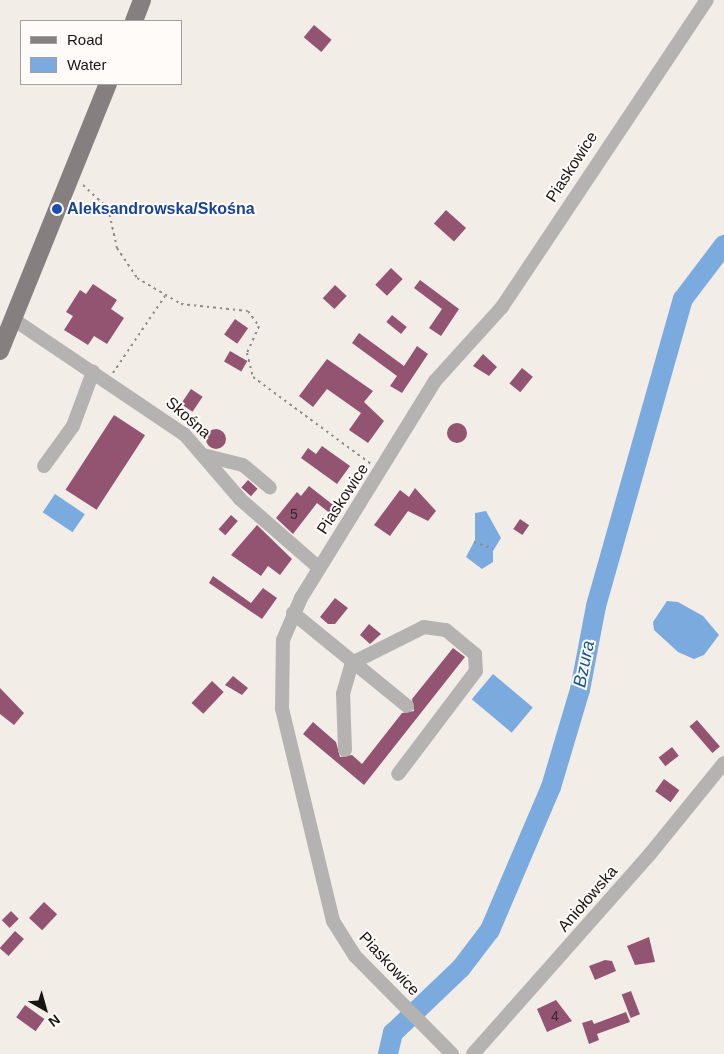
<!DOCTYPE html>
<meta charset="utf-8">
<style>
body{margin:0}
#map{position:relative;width:724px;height:1054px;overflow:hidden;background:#f3ede8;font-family:Arial,sans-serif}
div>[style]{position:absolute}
.water>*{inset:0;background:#7baade;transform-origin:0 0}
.river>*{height:20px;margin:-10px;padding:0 10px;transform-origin:10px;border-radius:10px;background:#7baade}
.building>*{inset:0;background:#935472;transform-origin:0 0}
.round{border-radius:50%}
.path>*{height:2px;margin-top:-1px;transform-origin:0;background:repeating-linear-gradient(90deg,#8f8b88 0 2.5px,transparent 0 6.5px)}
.minor>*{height:14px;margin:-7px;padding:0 7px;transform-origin:7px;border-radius:7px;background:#b5b2b2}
.major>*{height:18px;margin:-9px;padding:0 9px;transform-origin:9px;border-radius:9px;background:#857f7f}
.dots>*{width:14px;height:14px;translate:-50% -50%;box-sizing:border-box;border:2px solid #fefbf8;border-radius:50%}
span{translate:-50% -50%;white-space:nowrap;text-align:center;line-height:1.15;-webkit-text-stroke:4px #fefbf8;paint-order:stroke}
.number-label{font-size:14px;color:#37262c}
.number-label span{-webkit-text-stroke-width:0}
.street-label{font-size:16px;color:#181615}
.transit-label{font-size:16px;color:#164399;font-weight:700}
.left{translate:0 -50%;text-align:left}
.water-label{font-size:18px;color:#135796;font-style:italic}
.legend{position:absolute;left:20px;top:20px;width:162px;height:65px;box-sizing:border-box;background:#fefbf8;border:1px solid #a29f9d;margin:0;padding:6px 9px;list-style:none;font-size:15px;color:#181615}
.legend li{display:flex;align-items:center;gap:10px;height:25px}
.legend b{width:25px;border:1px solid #a29f9d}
.north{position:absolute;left:20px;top:984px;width:50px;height:50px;-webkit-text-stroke:4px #fefbf8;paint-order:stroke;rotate:142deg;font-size:14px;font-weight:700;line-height:20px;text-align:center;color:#181615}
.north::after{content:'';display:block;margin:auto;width:18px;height:22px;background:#181615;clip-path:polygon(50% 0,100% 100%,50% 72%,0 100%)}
</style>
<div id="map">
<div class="water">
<div style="left:55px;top:494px;width:36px;height:22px;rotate:34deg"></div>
<div style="clip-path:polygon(486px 511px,501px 538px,493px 551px,493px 562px,482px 569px,466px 557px,475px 540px,475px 513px)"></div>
<div style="clip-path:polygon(667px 601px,678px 602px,703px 616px,719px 635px,704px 655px,694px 659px,678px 652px,654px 630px,653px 622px)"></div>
<div style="left:493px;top:674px;width:52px;height:33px;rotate:40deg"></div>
</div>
<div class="river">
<div style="left:388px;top:1054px;width:22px;rotate:-77deg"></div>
<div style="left:393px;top:1033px;width:94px;rotate:-43.7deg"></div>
<div style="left:461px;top:968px;width:48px;rotate:-52.7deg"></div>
<div style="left:490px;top:930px;width:155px;rotate:-66.9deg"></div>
<div style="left:551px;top:787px;width:101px;rotate:-73.4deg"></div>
<div style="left:580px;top:690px;width:86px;rotate:-79.2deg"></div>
<div style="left:596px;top:606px;width:319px;rotate:-74.2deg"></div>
<div style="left:683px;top:299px;width:68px;rotate:-52.8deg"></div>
</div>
<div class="building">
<div style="left:314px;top:25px;width:23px;height:16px;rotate:40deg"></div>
<div style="left:446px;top:210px;width:27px;height:18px;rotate:42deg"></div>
<div style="left:391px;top:268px;width:16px;height:23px;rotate:43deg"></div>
<div style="clip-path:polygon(420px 280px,459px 309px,441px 336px,429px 328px,442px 309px,414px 288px)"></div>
<div style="clip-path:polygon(93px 284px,117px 300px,111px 309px,124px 318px,107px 344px,94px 336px,88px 345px,64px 330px,73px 316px,66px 312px,80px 290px,86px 294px)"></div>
<div style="left:335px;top:285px;width:16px;height:18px;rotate:43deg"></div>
<div style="left:392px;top:315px;width:19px;height:9px;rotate:39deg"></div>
<div style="left:235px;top:319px;width:16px;height:19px;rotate:35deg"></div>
<div style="clip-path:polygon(359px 333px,404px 366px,417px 346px,428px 354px,402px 393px,390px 386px,397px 376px,352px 343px)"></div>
<div style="left:230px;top:351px;width:20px;height:12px;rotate:30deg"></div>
<div style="clip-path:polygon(483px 354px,497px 367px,489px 376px,473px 366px)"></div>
<div style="clip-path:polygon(327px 359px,373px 391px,364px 402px,384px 421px,368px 443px,349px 430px,361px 413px,327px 389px,313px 407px,299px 396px)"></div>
<div style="left:522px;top:368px;width:14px;height:20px;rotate:39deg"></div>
<div style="left:191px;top:389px;width:14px;height:18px;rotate:34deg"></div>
<div style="left:114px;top:415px;width:37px;height:89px;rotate:33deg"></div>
<div class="round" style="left:447px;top:423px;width:20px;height:20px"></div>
<div class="round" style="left:206px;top:429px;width:20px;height:20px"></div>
<div style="clip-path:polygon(322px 446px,350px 466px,337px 484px,301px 458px,308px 448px,316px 454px)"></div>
<div style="left:248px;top:480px;width:13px;height:10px;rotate:42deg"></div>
<div style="clip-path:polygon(309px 486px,337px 508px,332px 515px,317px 503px,293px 534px,276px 518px,297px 492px,301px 496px)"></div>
<div style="clip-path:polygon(415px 488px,436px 511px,428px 521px,408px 511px,390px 536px,374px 525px,400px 490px,409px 497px)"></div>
<div style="left:231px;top:515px;width:9px;height:19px;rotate:41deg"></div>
<div style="left:520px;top:519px;width:11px;height:12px;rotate:34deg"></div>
<div style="clip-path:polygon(257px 525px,292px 559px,280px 575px,268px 566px,261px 576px,231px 555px)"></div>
<div style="clip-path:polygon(213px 576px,251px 603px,263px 588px,277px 598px,262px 619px,209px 583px)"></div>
<div style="clip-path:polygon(335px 598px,348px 608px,335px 624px,328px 624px,320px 617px)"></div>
<div style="clip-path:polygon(369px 624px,381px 634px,370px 644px,360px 635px)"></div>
<div style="clip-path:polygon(453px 648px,465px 657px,364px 785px,303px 734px,313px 722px,336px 742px,340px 757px,352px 755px,362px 764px,402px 713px,414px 711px,412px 699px)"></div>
<div style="clip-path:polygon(233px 676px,248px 688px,242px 695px,225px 685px)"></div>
<div style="left:212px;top:681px;width:16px;height:30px;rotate:43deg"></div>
<div style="clip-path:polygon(0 688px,24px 713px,14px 725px,0 714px)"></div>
<div style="left:697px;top:720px;width:35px;height:10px;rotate:49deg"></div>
<div style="left:672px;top:747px;width:11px;height:17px;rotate:52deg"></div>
<div style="left:664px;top:779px;width:19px;height:15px;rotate:36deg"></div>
<div style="left:44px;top:902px;width:18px;height:22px;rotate:43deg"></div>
<div style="left:11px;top:911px;width:11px;height:13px;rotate:45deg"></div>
<div style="left:15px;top:931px;width:12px;height:23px;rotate:42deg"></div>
<div style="clip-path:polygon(649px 937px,655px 962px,635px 965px,627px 946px)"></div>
<div style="clip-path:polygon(605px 960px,612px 961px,616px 971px,595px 980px,589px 966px)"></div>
<div style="left:631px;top:991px;width:25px;height:10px;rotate:69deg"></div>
<div style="clip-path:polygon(556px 1000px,572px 1021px,547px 1032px,537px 1009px)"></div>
<div style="left:25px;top:1005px;width:24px;height:15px;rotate:36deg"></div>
<div style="clip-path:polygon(626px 1012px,630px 1022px,597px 1034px,599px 1040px,589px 1044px,582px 1023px,592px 1020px,594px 1024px)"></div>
</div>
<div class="path">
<div style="left:83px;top:185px;width:34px;rotate:43deg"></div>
<div style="left:108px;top:208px;width:41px;rotate:77.3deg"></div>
<div style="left:117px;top:248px;width:36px;rotate:56deg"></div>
<div style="left:137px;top:278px;width:51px;rotate:30.6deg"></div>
<div style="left:181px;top:304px;width:67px;rotate:6deg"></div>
<div style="left:248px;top:311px;width:19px;rotate:54deg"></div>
<div style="left:259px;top:326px;width:30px;rotate:114deg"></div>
<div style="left:247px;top:353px;width:25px;rotate:76deg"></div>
<div style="left:253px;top:377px;width:147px;rotate:36.4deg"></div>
<div style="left:113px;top:373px;width:93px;rotate:-56deg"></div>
<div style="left:474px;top:542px;width:20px;rotate:20deg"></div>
</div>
<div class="minor">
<div style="left:13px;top:319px;width:207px;rotate:34deg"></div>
<div style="left:185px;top:435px;width:84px;rotate:49.3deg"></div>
<div style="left:240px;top:499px;width:105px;rotate:41.1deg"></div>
<div style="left:203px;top:455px;width:41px;rotate:14deg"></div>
<div style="left:243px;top:465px;width:35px;rotate:40deg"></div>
<div style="left:44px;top:466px;width:49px;rotate:-54.1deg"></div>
<div style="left:73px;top:426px;width:58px;rotate:-69.7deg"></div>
<div style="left:293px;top:613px;width:147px;rotate:39.2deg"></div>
<div style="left:345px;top:750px;width:56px;rotate:-92deg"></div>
<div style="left:343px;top:694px;width:32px;rotate:-74deg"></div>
<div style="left:352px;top:663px;width:80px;rotate:-26.6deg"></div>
<div style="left:424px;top:627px;width:22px;rotate:8deg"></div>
<div style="left:446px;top:630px;width:38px;rotate:40deg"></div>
<div style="left:475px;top:654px;width:17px;rotate:87deg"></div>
<div style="left:476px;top:671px;width:129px;rotate:127.1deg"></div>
<div style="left:452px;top:1054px;width:138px;rotate:-134.7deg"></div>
<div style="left:355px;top:956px;width:41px;rotate:-122.2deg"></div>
<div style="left:333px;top:921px;width:219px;rotate:-103.5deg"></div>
<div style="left:282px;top:708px;width:68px;rotate:-89.2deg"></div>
<div style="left:283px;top:640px;width:46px;rotate:-66.8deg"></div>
<div style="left:301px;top:598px;width:255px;rotate:-58.3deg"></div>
<div style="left:435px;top:381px;width:100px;rotate:-47.8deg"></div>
<div style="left:502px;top:307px;width:369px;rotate:-56.3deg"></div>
<div style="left:473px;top:1054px;width:267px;rotate:-48.5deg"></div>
<div style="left:650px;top:854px;width:117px;rotate:-50.9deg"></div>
</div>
<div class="major">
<div style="left:134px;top:21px;width:22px;rotate:-69deg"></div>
<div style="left:0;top:351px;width:288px;rotate:-68deg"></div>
</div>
<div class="dots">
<div style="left:57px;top:209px;background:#1a4fb4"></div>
</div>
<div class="number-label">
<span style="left:294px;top:514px">5</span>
<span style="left:555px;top:1016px">4</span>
</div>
<div class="street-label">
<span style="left:572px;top:167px;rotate:-57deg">Piaskowice</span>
<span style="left:188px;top:418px;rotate:41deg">Skośna</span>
<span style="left:343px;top:499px;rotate:-57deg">Piaskowice</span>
<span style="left:588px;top:899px;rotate:-49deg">Aniołowska</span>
<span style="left:389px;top:964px;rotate:47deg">Piaskowice</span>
</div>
<div class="transit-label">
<span class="left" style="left:67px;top:209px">Aleksandrowska/Skośna</span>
</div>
<div class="water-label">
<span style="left:584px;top:664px;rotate:-79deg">Bzura</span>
</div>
<ul class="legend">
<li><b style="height:6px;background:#857f7f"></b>Road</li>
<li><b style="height:14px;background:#7baade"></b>Water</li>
</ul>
<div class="north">N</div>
</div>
